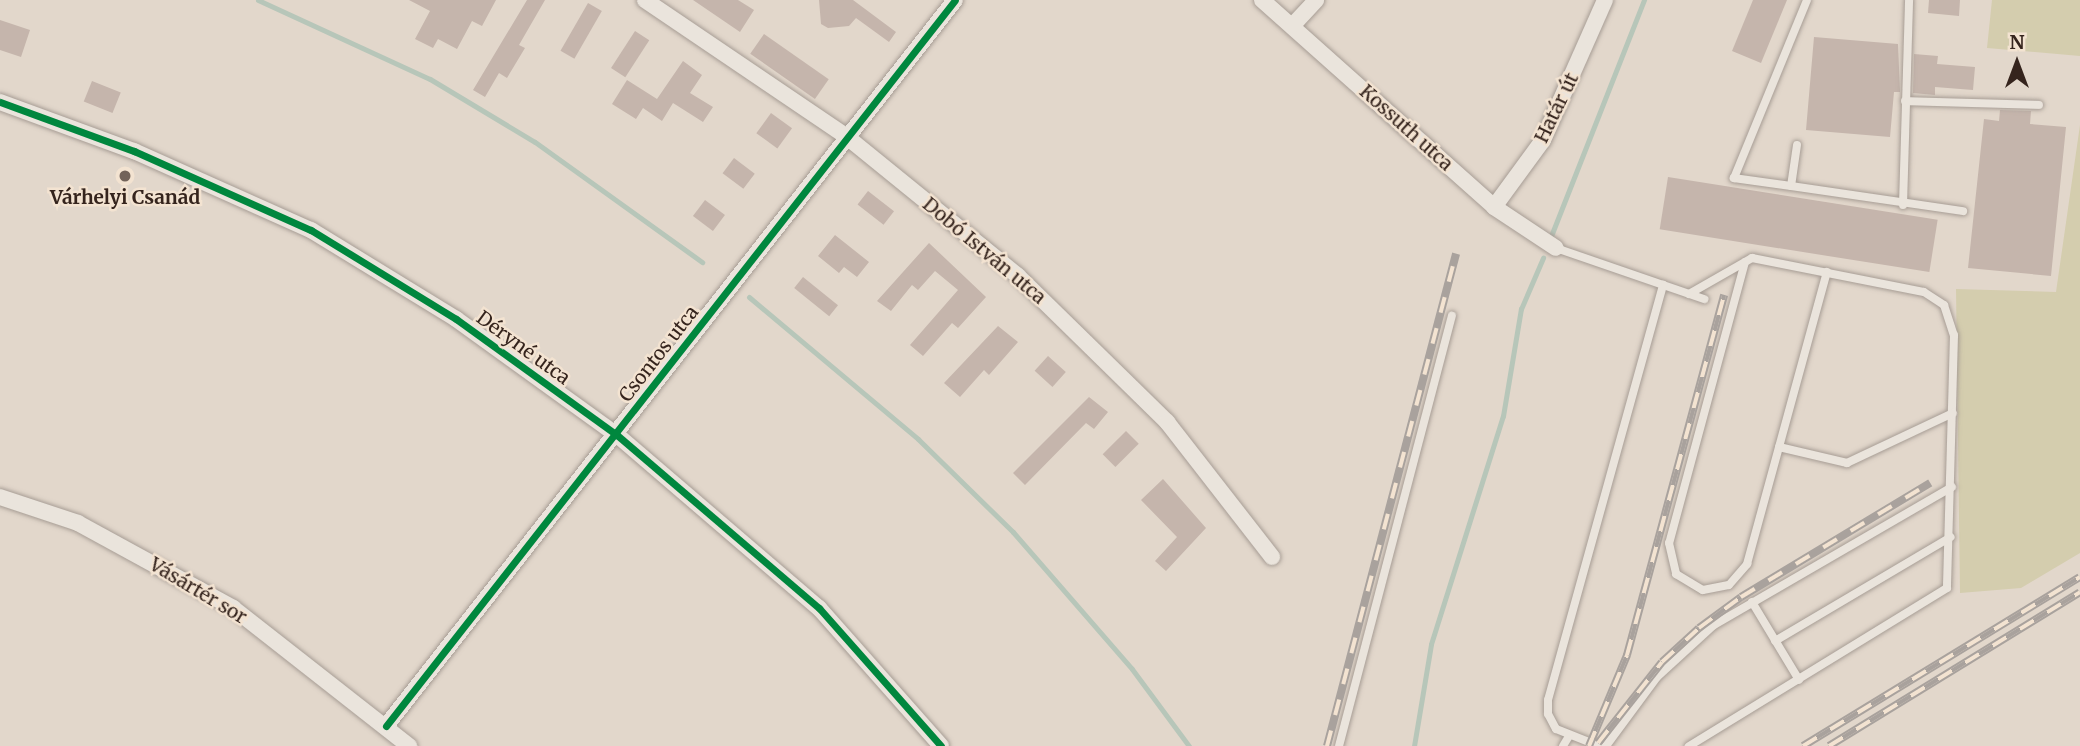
<!DOCTYPE html>
<meta charset="utf-8">
<style>
body{margin:0}
#map{position:relative;width:2080px;height:746px;overflow:hidden;background:#e2d7cb;font-family:Merriweather,serif}
div>[style]{position:absolute}
.green>*{inset:0;background:#d4cdae}
.stream>*{height:5px;margin:-2.5px;padding:0 2.5px;transform-origin:2.5px;border-radius:2.5px;background:#b7c6b9}
.building>*{inset:0;background:#c5b5ac;transform-origin:0 0}
.roads{filter:drop-shadow(0 0 2px #a79d95) drop-shadow(0 0 2px #a79d95)}
.lane>*{height:8px;margin:-4px;padding:0 4px;transform-origin:4px;border-radius:4px;background:#eae4dc}
.street>*{height:16px;margin:-8px;padding:0 8px;transform-origin:8px;border-radius:8px;background:#eae4dc}
.rail>*{height:8px;margin-top:-4px;transform-origin:0;background:repeating-linear-gradient(90deg,#f3e3d1 0 16px,#a9a29d 0 32px);box-sizing:border-box;border-block:2px solid #a9a29d}
.cycleway>*{height:7px;margin:-3.5px;padding:0 3.5px;transform-origin:3.5px;border-radius:3.5px;background:#00873e}
.dots>*{width:19px;height:19px;translate:-50% -50%;box-sizing:border-box;border:4px solid #f3e3d1;border-radius:50%}
span{translate:-50% -50%;white-space:nowrap;text-align:center;line-height:1.15;-webkit-text-stroke:5px #f3e3d1;paint-order:stroke}
.street-label{font-size:19px;color:#35241d}
.poi-label{font-size:19px;color:#35241d;font-weight:700}
.north{position:absolute;left:1982px;top:28px;width:70px;height:70px;-webkit-text-stroke:5px #f3e3d1;paint-order:stroke;rotate:0deg;font-size:19px;font-weight:700;line-height:28px;text-align:center;color:#35241d}
.north::after{content:'';display:block;margin:auto;width:24px;height:32px;background:#35241d;clip-path:polygon(50% 0,100% 100%,50% 72%,0 100%)}
</style>
<div id="map">
<div class="green">
<div style="clip-path:polygon(1992px 0,2080px 0,2080px 56px,1987px 48px)"></div>
<div style="clip-path:polygon(2080px 125px,2080px 553px,2021px 588px,1960px 593px,1956px 289px,2056px 292px)"></div>
</div>
<div class="stream">
<div style="left:258px;top:0;width:189px;rotate:24.7deg"></div>
<div style="left:430px;top:79px;width:122px;rotate:31deg"></div>
<div style="left:535px;top:142px;width:206px;rotate:35.7deg"></div>
<div style="left:1551px;top:236px;width:254px;rotate:-68.5deg"></div>
<div style="left:749px;top:297px;width:221px;rotate:40deg"></div>
<div style="left:918px;top:439px;width:133px;rotate:44.4deg"></div>
<div style="left:1013px;top:532px;width:181px;rotate:49deg"></div>
<div style="left:1132px;top:669px;width:96px;rotate:53.5deg"></div>
<div style="left:1414px;top:746px;width:103px;rotate:-80.5deg"></div>
<div style="left:1431px;top:644px;width:239px;rotate:-72.5deg"></div>
<div style="left:1503px;top:416px;width:109px;rotate:-80.5deg"></div>
<div style="left:1521px;top:309px;width:56px;rotate:-66.7deg"></div>
</div>
<div class="building">
<div style="clip-path:polygon(409px 0,496px 0,482px 26px,472px 21px,457px 49px,438px 39px,433px 48px,415px 39px,430px 11px)"></div>
<div style="clip-path:polygon(527px 0,545px 0,519px 45px,525px 48px,507px 78px,499px 73px,485px 97px,473px 90px)"></div>
<div style="clip-path:polygon(693px 0,738px 0,754px 10px,740px 32px)"></div>
<div style="clip-path:polygon(819px 0,853px 0,896px 32px,889px 42px,856px 18px,849px 26px,828px 28px,821px 24px)"></div>
<div style="clip-path:polygon(1753px 0,1787px 0,1761px 63px,1732px 51px)"></div>
<div style="clip-path:polygon(1929px 0,1960px 0,1959px 16px,1928px 13px)"></div>
<div style="left:588px;top:3px;width:16px;height:55px;rotate:30deg"></div>
<div style="clip-path:polygon(0 20px,30px 30px,21px 57px,0 50px)"></div>
<div style="left:635px;top:31px;width:17px;height:44px;rotate:33deg"></div>
<div style="left:764px;top:34px;width:79px;height:24px;rotate:35deg"></div>
<div style="clip-path:polygon(1814px 37px,1898px 44px,1900px 92px,1894px 92px,1890px 137px,1806px 130px)"></div>
<div style="clip-path:polygon(1914px 54px,1938px 56px,1937px 64px,1975px 67px,1973px 90px,1935px 87px,1935px 95px,1913px 93px)"></div>
<div style="clip-path:polygon(683px 61px,702px 75px,690px 93px,713px 107px,703px 122px,673px 103px,662px 121px,643px 108px,636px 119px,612px 104px,627px 80px,657px 99px)"></div>
<div style="left:92px;top:81px;width:31px;height:22px;rotate:22deg"></div>
<div style="clip-path:polygon(2000px 110px,2031px 111px,2030px 124px,2066px 127px,2051px 276px,1968px 268px,1984px 119px,1999px 121px)"></div>
<div style="left:771px;top:113px;width:26px;height:25px;rotate:36deg"></div>
<div style="left:734px;top:158px;width:26px;height:19px;rotate:37deg"></div>
<div style="left:1668px;top:177px;width:273px;height:53px;rotate:9deg"></div>
<div style="left:868px;top:191px;width:33px;height:17px;rotate:38deg"></div>
<div style="left:705px;top:200px;width:25px;height:20px;rotate:37deg"></div>
<div style="clip-path:polygon(835px 235px,869px 262px,857px 277px,844px 267px,839px 273px,818px 256px)"></div>
<div style="clip-path:polygon(929px 243px,986px 297px,958px 328px,952px 323px,923px 356px,910px 345px,958px 290px,935px 271px,918px 290px,912px 285px,891px 311px,877px 301px)"></div>
<div style="left:803px;top:277px;width:45px;height:14px;rotate:39deg"></div>
<div style="clip-path:polygon(998px 326px,1018px 342px,989px 375px,984px 370px,960px 397px,944px 383px)"></div>
<div style="left:1048px;top:356px;width:24px;height:20px;rotate:42deg"></div>
<div style="clip-path:polygon(1089px 397px,1108px 412px,1094px 429px,1086px 423px,1025px 485px,1013px 473px)"></div>
<div style="left:1126px;top:431px;width:18px;height:33px;rotate:45deg"></div>
<div style="clip-path:polygon(1163px 479px,1206px 528px,1166px 571px,1155px 561px,1177px 537px,1141px 500px)"></div>
</div>
<div class="roads">
<div class="lane">
<div style="left:1905px;top:101px;width:134px;rotate:1.7deg"></div>
<div style="left:1797px;top:145px;width:41px;rotate:98.3deg"></div>
<div style="left:1791px;top:186px;width:174px;rotate:8.3deg"></div>
<div style="left:1791px;top:186px;width:58px;rotate:-172deg"></div>
<div style="left:1734px;top:178px;width:192px;rotate:-67.7deg"></div>
<div style="left:1903px;top:205px;width:205px;rotate:-88.3deg"></div>
<div style="left:1556px;top:248px;width:157px;rotate:19deg"></div>
<div style="left:1745px;top:262px;width:291px;rotate:105.1deg"></div>
<div style="left:1669px;top:543px;width:32px;rotate:77deg"></div>
<div style="left:1676px;top:574px;width:31px;rotate:31deg"></div>
<div style="left:1703px;top:590px;width:26px;rotate:-11deg"></div>
<div style="left:1729px;top:585px;width:28px;rotate:-49deg"></div>
<div style="left:1747px;top:564px;width:303px;rotate:-74.7deg"></div>
<div style="left:1689px;top:294px;width:73px;rotate:-29.7deg"></div>
<div style="left:1752px;top:258px;width:175px;rotate:11.2deg"></div>
<div style="left:1924px;top:292px;width:24px;rotate:33deg"></div>
<div style="left:1944px;top:305px;width:32px;rotate:72deg"></div>
<div style="left:1954px;top:335px;width:253px;rotate:91.6deg"></div>
<div style="left:1947px;top:588px;width:303px;rotate:148.5deg"></div>
<div style="left:1779px;top:447px;width:70px;rotate:13.2deg"></div>
<div style="left:1847px;top:463px;width:117px;rotate:-25.3deg"></div>
<div style="left:1752px;top:602px;width:91px;rotate:58.9deg"></div>
<div style="left:1775px;top:641px;width:204px;rotate:-30.6deg"></div>
<div style="left:1339px;top:746px;width:445px;rotate:-75.3deg"></div>
<div style="left:1563px;top:746px;width:12px;rotate:-59deg"></div>
<div style="left:1599px;top:746px;width:46px;rotate:-158.4deg"></div>
<div style="left:1556px;top:729px;width:17px;rotate:-118deg"></div>
<div style="left:1548px;top:714px;width:14px;rotate:-90deg"></div>
<div style="left:1548px;top:700px;width:431px;rotate:-74.5deg"></div>
<div style="left:1606px;top:746px;width:86px;rotate:-53.5deg"></div>
<div style="left:1657px;top:677px;width:77px;rotate:-42.4deg"></div>
<div style="left:1714px;top:625px;width:275px;rotate:-30.1deg"></div>
</div>
<div class="street">
<div style="left:645px;top:0;width:244px;rotate:34.1deg"></div>
<div style="left:847px;top:137px;width:220px;rotate:39.1deg"></div>
<div style="left:1018px;top:276px;width:209px;rotate:44.4deg"></div>
<div style="left:1167px;top:422px;width:171px;rotate:52.1deg"></div>
<div style="left:1262px;top:0;width:311px;rotate:41.7deg"></div>
<div style="left:1494px;top:207px;width:74px;rotate:33.5deg"></div>
<div style="left:1293px;top:25px;width:34px;rotate:-47deg"></div>
<div style="left:0;top:102px;width:143px;rotate:20.1deg"></div>
<div style="left:134px;top:151px;width:194px;rotate:24.1deg"></div>
<div style="left:311px;top:230px;width:170px;rotate:31.5deg"></div>
<div style="left:456px;top:319px;width:198px;rotate:35.8deg"></div>
<div style="left:617px;top:435px;width:266px;rotate:40.6deg"></div>
<div style="left:819px;top:608px;width:184px;rotate:48.5deg"></div>
<div style="left:1494px;top:207px;width:83px;rotate:-53.8deg"></div>
<div style="left:1543px;top:140px;width:153px;rotate:-66.1deg"></div>
<div style="left:0;top:497px;width:82px;rotate:18.4deg"></div>
<div style="left:78px;top:523px;width:177px;rotate:28.7deg"></div>
<div style="left:233px;top:608px;width:224px;rotate:38.1deg"></div>
<div style="left:386px;top:726px;width:922px;rotate:-51.91deg"></div>
</div>
</div>
<div class="rail">
<div style="left:1598px;top:743px;width:103px;rotate:-51.7deg"></div>
<div style="left:1662px;top:662px;width:50px;rotate:-42.6deg"></div>
<div style="left:1699px;top:628px;width:52px;rotate:-36.4deg"></div>
<div style="left:1741px;top:597px;width:221px;rotate:-31.1deg"></div>
<div style="left:1327px;top:746px;width:509px;rotate:-75.31deg"></div>
<div style="left:1589px;top:746px;width:99px;rotate:-67.3deg"></div>
<div style="left:1627px;top:655px;width:373px;rotate:-74.9deg"></div>
<div style="left:1803px;top:746px;width:324px;rotate:-31.4deg"></div>
<div style="left:1829px;top:746px;width:294px;rotate:-31.5deg"></div>
</div>
<div class="cycleway">
<div style="left:0;top:102px;width:143px;rotate:20.1deg"></div>
<div style="left:134px;top:151px;width:194px;rotate:24.1deg"></div>
<div style="left:311px;top:230px;width:170px;rotate:31.5deg"></div>
<div style="left:456px;top:319px;width:198px;rotate:35.8deg"></div>
<div style="left:617px;top:435px;width:266px;rotate:40.6deg"></div>
<div style="left:819px;top:608px;width:184px;rotate:48.5deg"></div>
<div style="left:386px;top:726px;width:922px;rotate:-51.91deg"></div>
</div>
<div class="dots">
<div style="left:125px;top:176px;background:#72635a"></div>
</div>
<div class="street-label">
<span style="left:1557px;top:108px;rotate:-64deg">Határ út</span>
<span style="left:1406px;top:128px;rotate:42deg">Kossuth utca</span>
<span style="left:984px;top:251px;rotate:40deg">Dobó István utca</span>
<span style="left:523px;top:348px;rotate:36deg">Déryné utca</span>
<span style="left:659px;top:354px;rotate:-52deg">Csontos utca</span>
<span style="left:198px;top:591px;rotate:31deg">Vásártér sor</span>
</div>
<div class="poi-label">
<span style="left:125px;top:198px">Várhelyi Csanád</span>
</div>
<div class="north">N</div>
</div>
